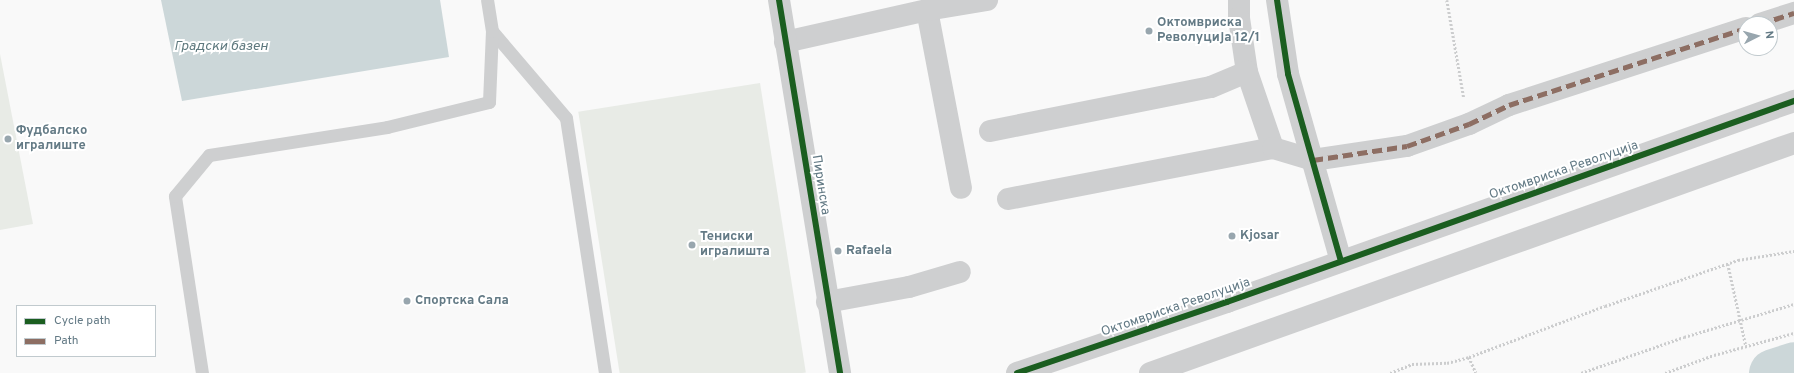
<!DOCTYPE html>
<meta charset="utf-8">
<style>
body{margin:0}
#map{position:relative;width:1794px;height:373px;overflow:hidden;background:#f9f9f9;font-family:Overpass,sans-serif}
div>[style]{position:absolute}
.green>*{inset:0;background:#e8ebe6;transform-origin:0 0}
.water>*{inset:0;background:#ccd7d9}
.river>*{height:49px;margin:-24.5px;padding:0 24.5px;transform-origin:24.5px;border-radius:24.5px;background:#ccd7d9}
.path>*{height:2.5px;margin-top:-1.25px;transform-origin:0;background:repeating-linear-gradient(90deg,#cccdce 0 2px,transparent 0 4px)}
.service>*{height:13px;margin:-6.5px;padding:0 6.5px;transform-origin:6.5px;border-radius:6.5px;background:#cecfd0}
.minor>*{height:22px;margin:-11px;padding:0 11px;transform-origin:11px;border-radius:11px;background:#cecfd0}
.tertiary>*{height:22px;margin:-11px;padding:0 11px;transform-origin:11px;border-radius:11px;background:#cecfd0}
.quiet>*{height:5px;margin-top:-2.5px;transform-origin:0;background:repeating-linear-gradient(90deg,#8d6e63 0 10px,transparent 0 15px)}
.cycleway>*{height:6px;margin:-3px;padding:0 3px;transform-origin:3px;border-radius:3px;background:#1b5e20}
.dots>*{width:11px;height:11px;translate:-50% -50%;box-sizing:border-box;border:2px solid #fff;border-radius:50%}
span{translate:-50% -50%;white-space:nowrap;text-align:center;line-height:1.15;-webkit-text-stroke:4px #fff;paint-order:stroke}
.poi-label{font-size:13px;color:#637a85;font-weight:700}
.left{translate:0 -50%;text-align:left}
.street-label{font-size:13px;color:#637a85}
.water-label{font-size:14px;color:#5e797e;font-style:italic}
.legend{position:absolute;left:16px;top:305px;width:140px;height:52px;box-sizing:border-box;background:#fff;border:1px solid #c1cace;margin:0;padding:5px 7px;list-style:none;font-size:12px;color:#637a85}
.legend li{display:flex;align-items:center;gap:8px;height:20px}
.legend b{width:20px;border:1px solid #c1cace}
.north{position:absolute;left:1738px;top:16px;width:40px;height:40px;box-sizing:border-box;background:#fff;border:1px solid #c1cace;border-radius:50%;rotate:84deg;font-size:11px;font-weight:700;line-height:16px;text-align:center;color:#637a85}
.north::after{content:'';display:block;margin:auto;width:14px;height:18px;background:#98a6ae;clip-path:polygon(50% 0,100% 100%,50% 72%,0 100%)}
</style>
<div id="map">
<div class="green">
<div style="clip-path:polygon(0 54px,33px 224px,0 230px)"></div>
<div style="left:760px;top:83px;width:293px;height:184px;rotate:81deg"></div>
</div>
<div class="water">
<div style="clip-path:polygon(161px 0,440px 0,449px 57px,182px 101px)"></div>
</div>
<div class="river">
<div style="left:1773px;top:373px;width:22px;rotate:-18deg"></div>
</div>
<div class="path">
<div style="left:1447px;top:0;width:99px;rotate:80.2deg"></div>
<div style="left:1728px;top:264px;width:84px;rotate:77.6deg"></div>
<div style="left:1469px;top:357px;width:17px;rotate:66deg"></div>
<div style="left:1390px;top:373px;width:24px;rotate:-22deg"></div>
<div style="left:1412px;top:364px;width:35px;rotate:-2deg"></div>
<div style="left:1447px;top:363px;width:23px;rotate:-15deg"></div>
<div style="left:1469px;top:357px;width:145px;rotate:-20.6deg"></div>
<div style="left:1605px;top:306px;width:141px;rotate:-19.1deg"></div>
<div style="left:1738px;top:260px;width:57px;rotate:-9.1deg"></div>
<div style="left:1581px;top:373px;width:109px;rotate:-19.3deg"></div>
<div style="left:1684px;top:337px;width:115px;rotate:-16.7deg"></div>
<div style="left:1665px;top:373px;width:52px;rotate:-20.2deg"></div>
<div style="left:1714px;top:355px;width:83px;rotate:-15.4deg"></div>
</div>
<div class="service">
<div style="left:492px;top:31px;width:114px;rotate:49.6deg"></div>
<div style="left:566px;top:118px;width:258px;rotate:81.3deg"></div>
<div style="left:202px;top:373px;width:179px;rotate:-98.7deg"></div>
<div style="left:175px;top:196px;width:53px;rotate:-50.3deg"></div>
<div style="left:209px;top:155px;width:180px;rotate:-8.9deg"></div>
<div style="left:387px;top:127px;width:105px;rotate:-13.8deg"></div>
<div style="left:489px;top:102px;width:71px;rotate:-87.6deg"></div>
<div style="left:492px;top:31px;width:31px;rotate:-99deg"></div>
</div>
<div class="minor">
<div style="left:1239px;top:0;width:18px;rotate:90deg"></div>
<div style="left:1239px;top:18px;width:55px;rotate:81.6deg"></div>
<div style="left:1247px;top:72px;width:80px;rotate:71.1deg"></div>
<div style="left:1277px;top:0;width:75px;rotate:81.5deg"></div>
<div style="left:1288px;top:74px;width:194px;rotate:74.2deg"></div>
<div style="left:927px;top:10px;width:181px;rotate:79.2deg"></div>
<div style="left:1760px;top:24px;width:36px;rotate:-18deg"></div>
<div style="left:785px;top:42px;width:146px;rotate:-12.7deg"></div>
<div style="left:927px;top:10px;width:61px;rotate:-9.5deg"></div>
<div style="left:990px;top:131px;width:225px;rotate:-11.3deg"></div>
<div style="left:1211px;top:87px;width:39px;rotate:-23deg"></div>
<div style="left:1008px;top:199px;width:270px;rotate:-10.9deg"></div>
<div style="left:1273px;top:148px;width:42px;rotate:16.7deg"></div>
<div style="left:1313px;top:160px;width:95px;rotate:-8.5deg"></div>
<div style="left:1407px;top:146px;width:66px;rotate:-19.5deg"></div>
<div style="left:1469px;top:124px;width:44px;rotate:-25.4deg"></div>
<div style="left:1509px;top:105px;width:249px;rotate:-18deg"></div>
<div style="left:827px;top:302px;width:83px;rotate:-10.4deg"></div>
<div style="left:909px;top:287px;width:53px;rotate:-16.4deg"></div>
</div>
<div class="tertiary">
<div style="left:779px;top:0;width:378px;rotate:80.7deg"></div>
<div style="left:1017px;top:373px;width:222px;rotate:-18.7deg"></div>
<div style="left:1227px;top:302px;width:602px;rotate:-19.52deg"></div>
<div style="left:1150px;top:373px;width:684px;rotate:-19.65deg"></div>
</div>
<div class="quiet">
<div style="left:1760px;top:24px;width:36px;rotate:-18deg"></div>
<div style="left:1313px;top:160px;width:95px;rotate:-8.5deg"></div>
<div style="left:1407px;top:146px;width:66px;rotate:-19.5deg"></div>
<div style="left:1469px;top:124px;width:44px;rotate:-25.4deg"></div>
<div style="left:1509px;top:105px;width:249px;rotate:-18deg"></div>
</div>
<div class="cycleway">
<div style="left:779px;top:0;width:378px;rotate:80.7deg"></div>
<div style="left:1277px;top:0;width:75px;rotate:81.5deg"></div>
<div style="left:1288px;top:74px;width:194px;rotate:74.2deg"></div>
<div style="left:1017px;top:373px;width:222px;rotate:-18.7deg"></div>
<div style="left:1227px;top:302px;width:602px;rotate:-19.52deg"></div>
</div>
<div class="dots">
<div style="left:1149px;top:31px;background:#98a6ae"></div>
<div style="left:8px;top:139px;background:#98a6ae"></div>
<div style="left:1232px;top:236px;background:#98a6ae"></div>
<div style="left:692px;top:245px;background:#98a6ae"></div>
<div style="left:838px;top:251px;background:#98a6ae"></div>
<div style="left:407px;top:301px;background:#98a6ae"></div>
</div>
<div class="poi-label">
<span class="left" style="left:1157px;top:31px">Октомвриска<br>Револуција 12/1</span>
<span class="left" style="left:16px;top:139px">Фудбалскo<br>игралиште</span>
<span class="left" style="left:1240px;top:236px">Kjosar</span>
<span class="left" style="left:700px;top:245px">Тениски<br>игралишта</span>
<span class="left" style="left:846px;top:251px">Rafaela</span>
<span class="left" style="left:415px;top:301px">Спортска Сала</span>
</div>
<div class="street-label">
<span style="left:1564px;top:171px;rotate:-19deg">Октомвриска Револуција</span>
<span style="left:820px;top:185px;rotate:81deg">Пиринска</span>
<span style="left:1176px;top:308px;rotate:-19deg">Октомвриска Револуција</span>
</div>
<div class="water-label">
<span style="left:221px;top:47px">Градски базен</span>
</div>
<ul class="legend">
<li><b style="height:5px;background:#1b5e20"></b>Cycle path</li>
<li><b style="height:5px;background:#8d6e63"></b>Path</li>
</ul>
<div class="north">N</div>
</div>
